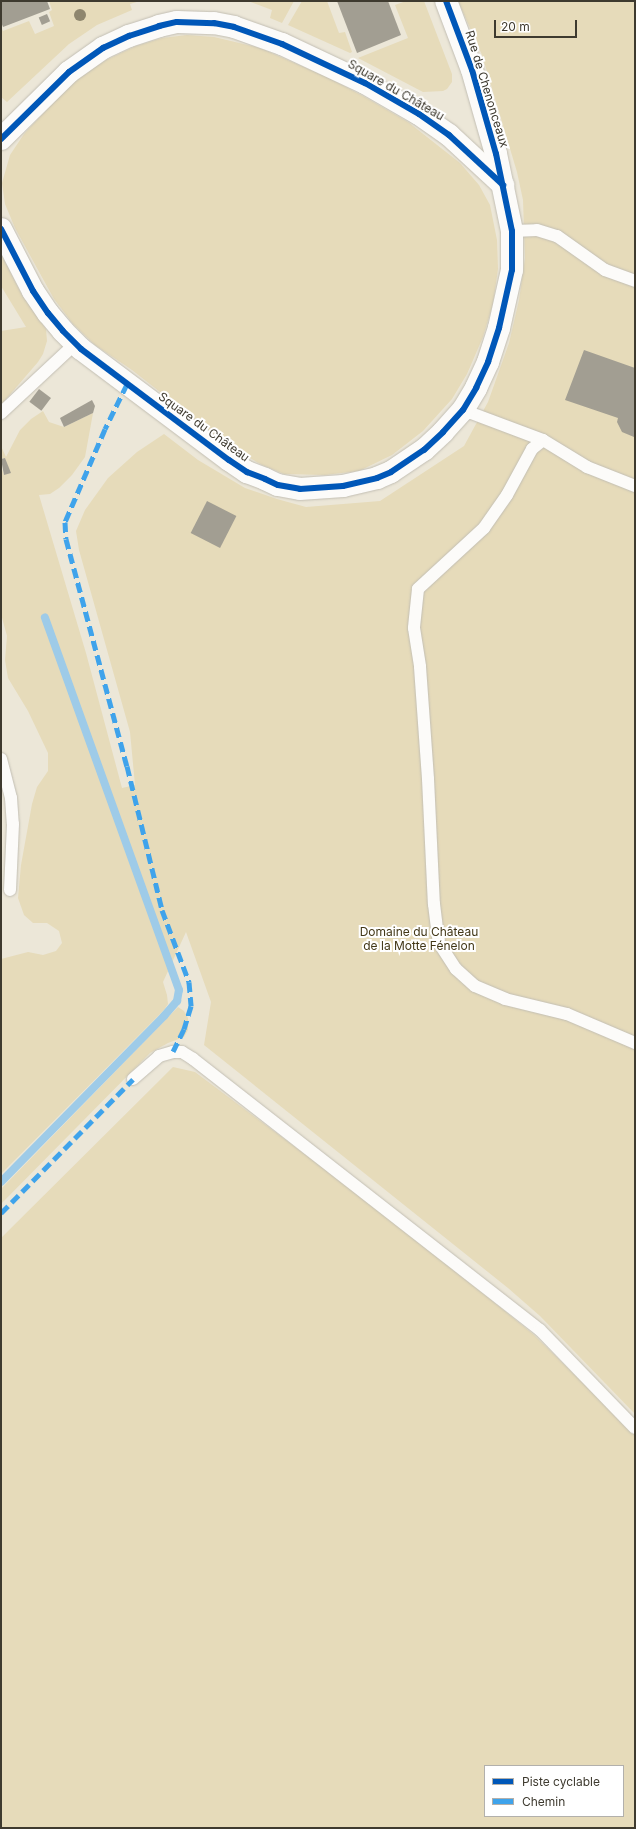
<!DOCTYPE html>
<meta charset="utf-8">
<style>
body{margin:0}
#map{position:relative;width:636px;height:1829px;overflow:hidden;background:#ece7d8;font-family:Inter,sans-serif}
div>[style]{position:absolute}
.green>*{inset:0;background:#e6dbba}
.stream>*{height:8px;margin:-4px;padding:0 4px;transform-origin:4px;border-radius:4px;background:#9ecbe8}
.building>*{inset:0;background:#a29e92;transform-origin:0 0}
.roads{filter:drop-shadow(0 0 1px #c2beb3) drop-shadow(0 0 1px #c2beb3)}
.lane>*{height:12px;margin:-6px;padding:0 6px;transform-origin:6px;border-radius:6px;background:#fcfbf9}
.street>*{height:22px;margin:-11px;padding:0 11px;transform-origin:11px;border-radius:11px;background:#fcfbf9}
.quiet>*{height:5px;margin-top:-2.5px;transform-origin:0;background:repeating-linear-gradient(90deg,#3fa3eb 0 10px,transparent 0 15px)}
.cycleway>*{height:6px;margin:-3px;padding:0 3px;transform-origin:3px;border-radius:3px;background:#0057b8}
.trees>*{width:12px;height:12px;margin:-6px;border-radius:50%;background:#8e866e}
span{translate:-50% -50%;white-space:nowrap;text-align:center;line-height:1.15;-webkit-text-stroke:4px #fff;paint-order:stroke}
.street-label{font-size:12px;color:#3e3a2f}
.park-label{font-size:12px;color:#423717}
.frame{position:absolute;inset:0;border:2px solid #3e3a2f;pointer-events:none}
.legend{position:absolute;left:484px;top:1765px;width:140px;height:52px;box-sizing:border-box;background:#fff;border:1px solid #b2b0ac;margin:0;padding:5px 7px;list-style:none;font-size:12px;color:#3e3a2f}
.legend li{display:flex;align-items:center;gap:8px;height:20px}
.legend b{width:20px;border:1px solid #b2b0ac}
.scale{position:absolute;left:494px;top:20px;width:83px;height:18px;box-sizing:border-box;border:2px solid #3e3a2f;border-top:0;padding-left:5px;font-size:12px;line-height:14px;white-space:nowrap;color:#3e3a2f;-webkit-text-stroke:3px #fff;paint-order:stroke}
</style>
<div id="map">
<div class="green">
<div style="clip-path:polygon(49px 1px,140px 1px,130px 4px,132px 10px,97px 25px,69px 44px,7px 102px,1px 97px,1px 27px,3px 31px,29px 21px,35px 34px,54px 26px,49px 12px,52px 10px)"></div>
<div style="clip-path:polygon(248px 1px,294px 1px,282px 23px,270px 18px,272px 10px)"></div>
<div style="clip-path:polygon(302px 1px,327px 1px,339px 33px,345px 32px,352px 52px,350px 53px,288px 25px)"></div>
<div style="clip-path:polygon(406px 1px,424px 1px,452px 74px,452px 82px,447px 89px,443px 91px,423px 92px,358px 58px,408px 38px,395px 5px)"></div>
<div style="clip-path:polygon(458px 1px,635px 1px,635px 1414px,540px 1316px,508px 1288px,204px 1045px,211px 1002px,186px 932px,163px 982px,167px 995px,168px 1004px,164px 1010px,1px 1174px,1px 959px,28px 952px,43px 955px,56px 951px,62px 943px,59px 931px,47px 923px,33px 923px,24px 915px,18px 898px,21px 865px,32px 804px,37px 787px,48px 771px,48px 753px,28px 711px,8px 678px,5px 660px,7px 636px,1px 614px,1px 466px,4px 475px,10px 472px,5px 458px,1px 459px,1px 446px,6px 457px,20px 430px,31px 419px,43px 411px,49px 422px,64px 427px,93px 413px,85px 457px,72px 475px,59px 488px,50px 494px,39px 495px,86px 653px,122px 788px,135px 785px,130px 732px,79px 550px,76px 531px,85px 510px,108px 478px,137px 452px,164px 434px,198px 460px,245px 488px,277px 499px,306px 507px,380px 501px,464px 446px,488px 402px,509px 343px,519px 300px,525px 258px,523px 200px,517px 172px,482px 55px)"></div>
<div style="clip-path:polygon(187px 35px,214px 37px,260px 48px,329px 78px,363px 96px,408px 122px,460px 163px,479px 185px,490px 205px,497px 240px,498px 269px,493px 304px,483px 337px,467px 374px,452px 399px,423px 431px,392px 455px,359px 471px,325px 475px,284px 474px,262px 465px,229px 446px,132px 370px,95px 345px,73px 324px,54px 299px,15px 228px,5px 204px,2px 183px,10px 155px,24px 134px,61px 94px,84px 74px,106px 60px,136px 46px,162px 38px)"></div>
<div style="clip-path:polygon(1px 254px,22px 295px,46px 329px,47px 341px,43px 354px,38px 362px,1px 405px,1px 331px,26px 327px,1px 286px)"></div>
<div style="clip-path:polygon(178px 1007px,184px 1011px,188px 1018px,188px 1030px,184px 1037px,168px 1043px,150px 1053px,1px 1204px,1px 1189px)"></div>
<div style="clip-path:polygon(evenodd,173px 1067px,195px 1072px,334px 1176px,490px 1299px,533px 1334px,635px 1434px,635px 1828px,1px 1828px,1px 1238px,173px 1067px,485px 1766px,623px 1766px,623px 1816px,485px 1816px,485px 1766px)"></div>
</div>
<div class="stream">
<div style="left:1px;top:1182px;width:233px;rotate:-45.5deg"></div>
<div style="left:164px;top:1016px;width:20px;rotate:-49deg"></div>
<div style="left:177px;top:1001px;width:11px;rotate:-80deg"></div>
<div style="left:179px;top:990px;width:396px;rotate:-109.8deg"></div>
</div>
<div class="building">
<div style="clip-path:polygon(1px 1px,47px 1px,50px 9px,3px 27px,1px 22px)"></div>
<div style="clip-path:polygon(337px 1px,388px 1px,401px 35px,357px 53px)"></div>
<div style="left:47px;top:14px;width:8px;height:9px;rotate:67deg"></div>
<div style="clip-path:polygon(584px 350px,635px 368px,634px 437px,622px 432px,617px 422px,618px 418px,565px 400px)"></div>
<div style="left:39px;top:389px;width:15px;height:16px;rotate:37deg"></div>
<div style="clip-path:polygon(92px 400px,95px 406px,93px 413px,64px 427px,60px 418px)"></div>
<div style="clip-path:polygon(5px 458px,11px 473px,4px 475px,1px 459px)"></div>
<div style="left:207px;top:501px;width:33px;height:36px;rotate:27deg"></div>
</div>
<div class="roads">
<div class="lane">
<div style="left:512px;top:231px;width:25px;rotate:-2deg"></div>
<div style="left:537px;top:230px;width:21px;rotate:17deg"></div>
<div style="left:557px;top:236px;width:59px;rotate:35.3deg"></div>
<div style="left:605px;top:270px;width:32px;rotate:20deg"></div>
<div style="left:463px;top:410px;width:85px;rotate:20.6deg"></div>
<div style="left:543px;top:440px;width:52px;rotate:31.5deg"></div>
<div style="left:587px;top:467px;width:52px;rotate:21.6deg"></div>
<div style="left:1px;top:413px;width:103px;rotate:-43deg"></div>
<div style="left:543px;top:440px;width:14px;rotate:141deg"></div>
<div style="left:532px;top:449px;width:52px;rotate:118.5deg"></div>
<div style="left:507px;top:495px;width:40px;rotate:124.9deg"></div>
<div style="left:484px;top:528px;width:90px;rotate:137.3deg"></div>
<div style="left:418px;top:589px;width:39px;rotate:96deg"></div>
<div style="left:414px;top:628px;width:39px;rotate:81deg"></div>
<div style="left:420px;top:667px;width:112px;rotate:85.9deg"></div>
<div style="left:428px;top:779px;width:125px;rotate:87.3deg"></div>
<div style="left:434px;top:904px;width:39px;rotate:83deg"></div>
<div style="left:439px;top:943px;width:31px;rotate:57deg"></div>
<div style="left:456px;top:969px;width:25px;rotate:42deg"></div>
<div style="left:475px;top:986px;width:33px;rotate:23deg"></div>
<div style="left:505px;top:999px;width:64px;rotate:13.6deg"></div>
<div style="left:567px;top:1014px;width:74px;rotate:23.1deg"></div>
<div style="left:1px;top:759px;width:40px;rotate:75.6deg"></div>
<div style="left:11px;top:798px;width:26px;rotate:86deg"></div>
<div style="left:13px;top:824px;width:66px;rotate:92.6deg"></div>
<div style="left:133px;top:1079px;width:35px;rotate:-41deg"></div>
<div style="left:159px;top:1056px;width:15px;rotate:-16deg"></div>
<div style="left:173px;top:1052px;width:9px"></div>
<div style="left:182px;top:1052px;width:13px;rotate:32deg"></div>
<div style="left:193px;top:1059px;width:440px;rotate:38deg"></div>
<div style="left:540px;top:1330px;width:136px;rotate:45.9deg"></div>
</div>
<div class="street">
<div style="left:1px;top:139px;width:95px;rotate:-44.6deg"></div>
<div style="left:69px;top:72px;width:42px;rotate:-35.2deg"></div>
<div style="left:103px;top:48px;width:29px;rotate:-25deg"></div>
<div style="left:129px;top:36px;width:32px;rotate:-18deg"></div>
<div style="left:159px;top:26px;width:18px;rotate:-13deg"></div>
<div style="left:177px;top:22px;width:37px;rotate:2deg"></div>
<div style="left:214px;top:23px;width:20px;rotate:11deg"></div>
<div style="left:234px;top:27px;width:51px;rotate:19.5deg"></div>
<div style="left:282px;top:44px;width:92px;rotate:25.2deg"></div>
<div style="left:365px;top:83px;width:62px;rotate:29.9deg"></div>
<div style="left:419px;top:114px;width:37px;rotate:35deg"></div>
<div style="left:449px;top:135px;width:74px;rotate:42.8deg"></div>
<div style="left:1px;top:229px;width:70px;rotate:62.7deg"></div>
<div style="left:33px;top:291px;width:27px;rotate:56deg"></div>
<div style="left:48px;top:313px;width:23px;rotate:50deg"></div>
<div style="left:63px;top:331px;width:25px;rotate:45deg"></div>
<div style="left:81px;top:349px;width:185px;rotate:36.9deg"></div>
<div style="left:229px;top:460px;width:22px;rotate:34deg"></div>
<div style="left:247px;top:472px;width:19px;rotate:21deg"></div>
<div style="left:265px;top:479px;width:14px;rotate:25deg"></div>
<div style="left:278px;top:485px;width:22px;rotate:10deg"></div>
<div style="left:300px;top:489px;width:43px;rotate:-4deg"></div>
<div style="left:343px;top:486px;width:35px;rotate:-13deg"></div>
<div style="left:377px;top:478px;width:15px;rotate:-23deg"></div>
<div style="left:391px;top:472px;width:40px;rotate:-34deg"></div>
<div style="left:424px;top:450px;width:26px;rotate:-43deg"></div>
<div style="left:443px;top:432px;width:30px;rotate:-48deg"></div>
<div style="left:463px;top:410px;width:26px;rotate:-59deg"></div>
<div style="left:476px;top:388px;width:29px;rotate:-65deg"></div>
<div style="left:488px;top:362px;width:36px;rotate:-72deg"></div>
<div style="left:499px;top:328px;width:59px;rotate:-77.4deg"></div>
<div style="left:512px;top:270px;width:39px;rotate:-90deg"></div>
<div style="left:512px;top:231px;width:79px;rotate:-101.7deg"></div>
<div style="left:496px;top:154px;width:87px;rotate:-105.9deg"></div>
<div style="left:472px;top:70px;width:74px;rotate:-110.6deg"></div>
</div>
</div>
<div class="quiet">
<div style="left:127px;top:384px;width:50px;rotate:116.1deg"></div>
<div style="left:105px;top:429px;width:101px;rotate:113.3deg"></div>
<div style="left:65px;top:522px;width:17px;rotate:87deg"></div>
<div style="left:66px;top:539px;width:235px;rotate:75deg"></div>
<div style="left:127px;top:766px;width:148px;rotate:76.3deg"></div>
<div style="left:162px;top:910px;width:77px;rotate:69.4deg"></div>
<div style="left:189px;top:982px;width:24px;rotate:85deg"></div>
<div style="left:191px;top:1006px;width:24px;rotate:107deg"></div>
<div style="left:184px;top:1029px;width:25px;rotate:116deg"></div>
<div style="left:1px;top:1213px;width:188px;rotate:-45.4deg"></div>
</div>
<div class="cycleway">
<div style="left:1px;top:139px;width:95px;rotate:-44.6deg"></div>
<div style="left:69px;top:72px;width:42px;rotate:-35.2deg"></div>
<div style="left:103px;top:48px;width:29px;rotate:-25deg"></div>
<div style="left:129px;top:36px;width:32px;rotate:-18deg"></div>
<div style="left:159px;top:26px;width:18px;rotate:-13deg"></div>
<div style="left:177px;top:22px;width:37px;rotate:2deg"></div>
<div style="left:214px;top:23px;width:20px;rotate:11deg"></div>
<div style="left:234px;top:27px;width:51px;rotate:19.5deg"></div>
<div style="left:282px;top:44px;width:92px;rotate:25.2deg"></div>
<div style="left:365px;top:83px;width:62px;rotate:29.9deg"></div>
<div style="left:419px;top:114px;width:37px;rotate:35deg"></div>
<div style="left:449px;top:135px;width:74px;rotate:42.8deg"></div>
<div style="left:1px;top:229px;width:70px;rotate:62.7deg"></div>
<div style="left:33px;top:291px;width:27px;rotate:56deg"></div>
<div style="left:48px;top:313px;width:23px;rotate:50deg"></div>
<div style="left:63px;top:331px;width:25px;rotate:45deg"></div>
<div style="left:81px;top:349px;width:185px;rotate:36.9deg"></div>
<div style="left:229px;top:460px;width:22px;rotate:34deg"></div>
<div style="left:247px;top:472px;width:19px;rotate:21deg"></div>
<div style="left:265px;top:479px;width:14px;rotate:25deg"></div>
<div style="left:278px;top:485px;width:22px;rotate:10deg"></div>
<div style="left:300px;top:489px;width:43px;rotate:-4deg"></div>
<div style="left:343px;top:486px;width:35px;rotate:-13deg"></div>
<div style="left:377px;top:478px;width:15px;rotate:-23deg"></div>
<div style="left:391px;top:472px;width:40px;rotate:-34deg"></div>
<div style="left:424px;top:450px;width:26px;rotate:-43deg"></div>
<div style="left:443px;top:432px;width:30px;rotate:-48deg"></div>
<div style="left:463px;top:410px;width:26px;rotate:-59deg"></div>
<div style="left:476px;top:388px;width:29px;rotate:-65deg"></div>
<div style="left:488px;top:362px;width:36px;rotate:-72deg"></div>
<div style="left:499px;top:328px;width:59px;rotate:-77.4deg"></div>
<div style="left:512px;top:270px;width:39px;rotate:-90deg"></div>
<div style="left:512px;top:231px;width:79px;rotate:-101.7deg"></div>
<div style="left:496px;top:154px;width:87px;rotate:-105.9deg"></div>
<div style="left:472px;top:70px;width:74px;rotate:-110.6deg"></div>
</div>
<div class="trees">
<div style="left:80px;top:15px"></div>
</div>
<div class="street-label">
<span style="left:487px;top:89px;rotate:73deg">Rue de Chenonceaux</span>
<span style="left:396px;top:90px;rotate:30deg">Square du Château</span>
<span style="left:204px;top:427px;rotate:36deg">Square du Château</span>
</div>
<div class="park-label">
<span style="left:419px;top:939px">Domaine du Château<br>de la Motte Fénelon</span>
</div>
<div class="frame"></div>
<ul class="legend">
<li><b style="height:5px;background:#0057b8"></b>Piste cyclable</li>
<li><b style="height:5px;background:#3fa3eb"></b>Chemin</li>
</ul>
<div class="scale">20 m</div>
</div>
